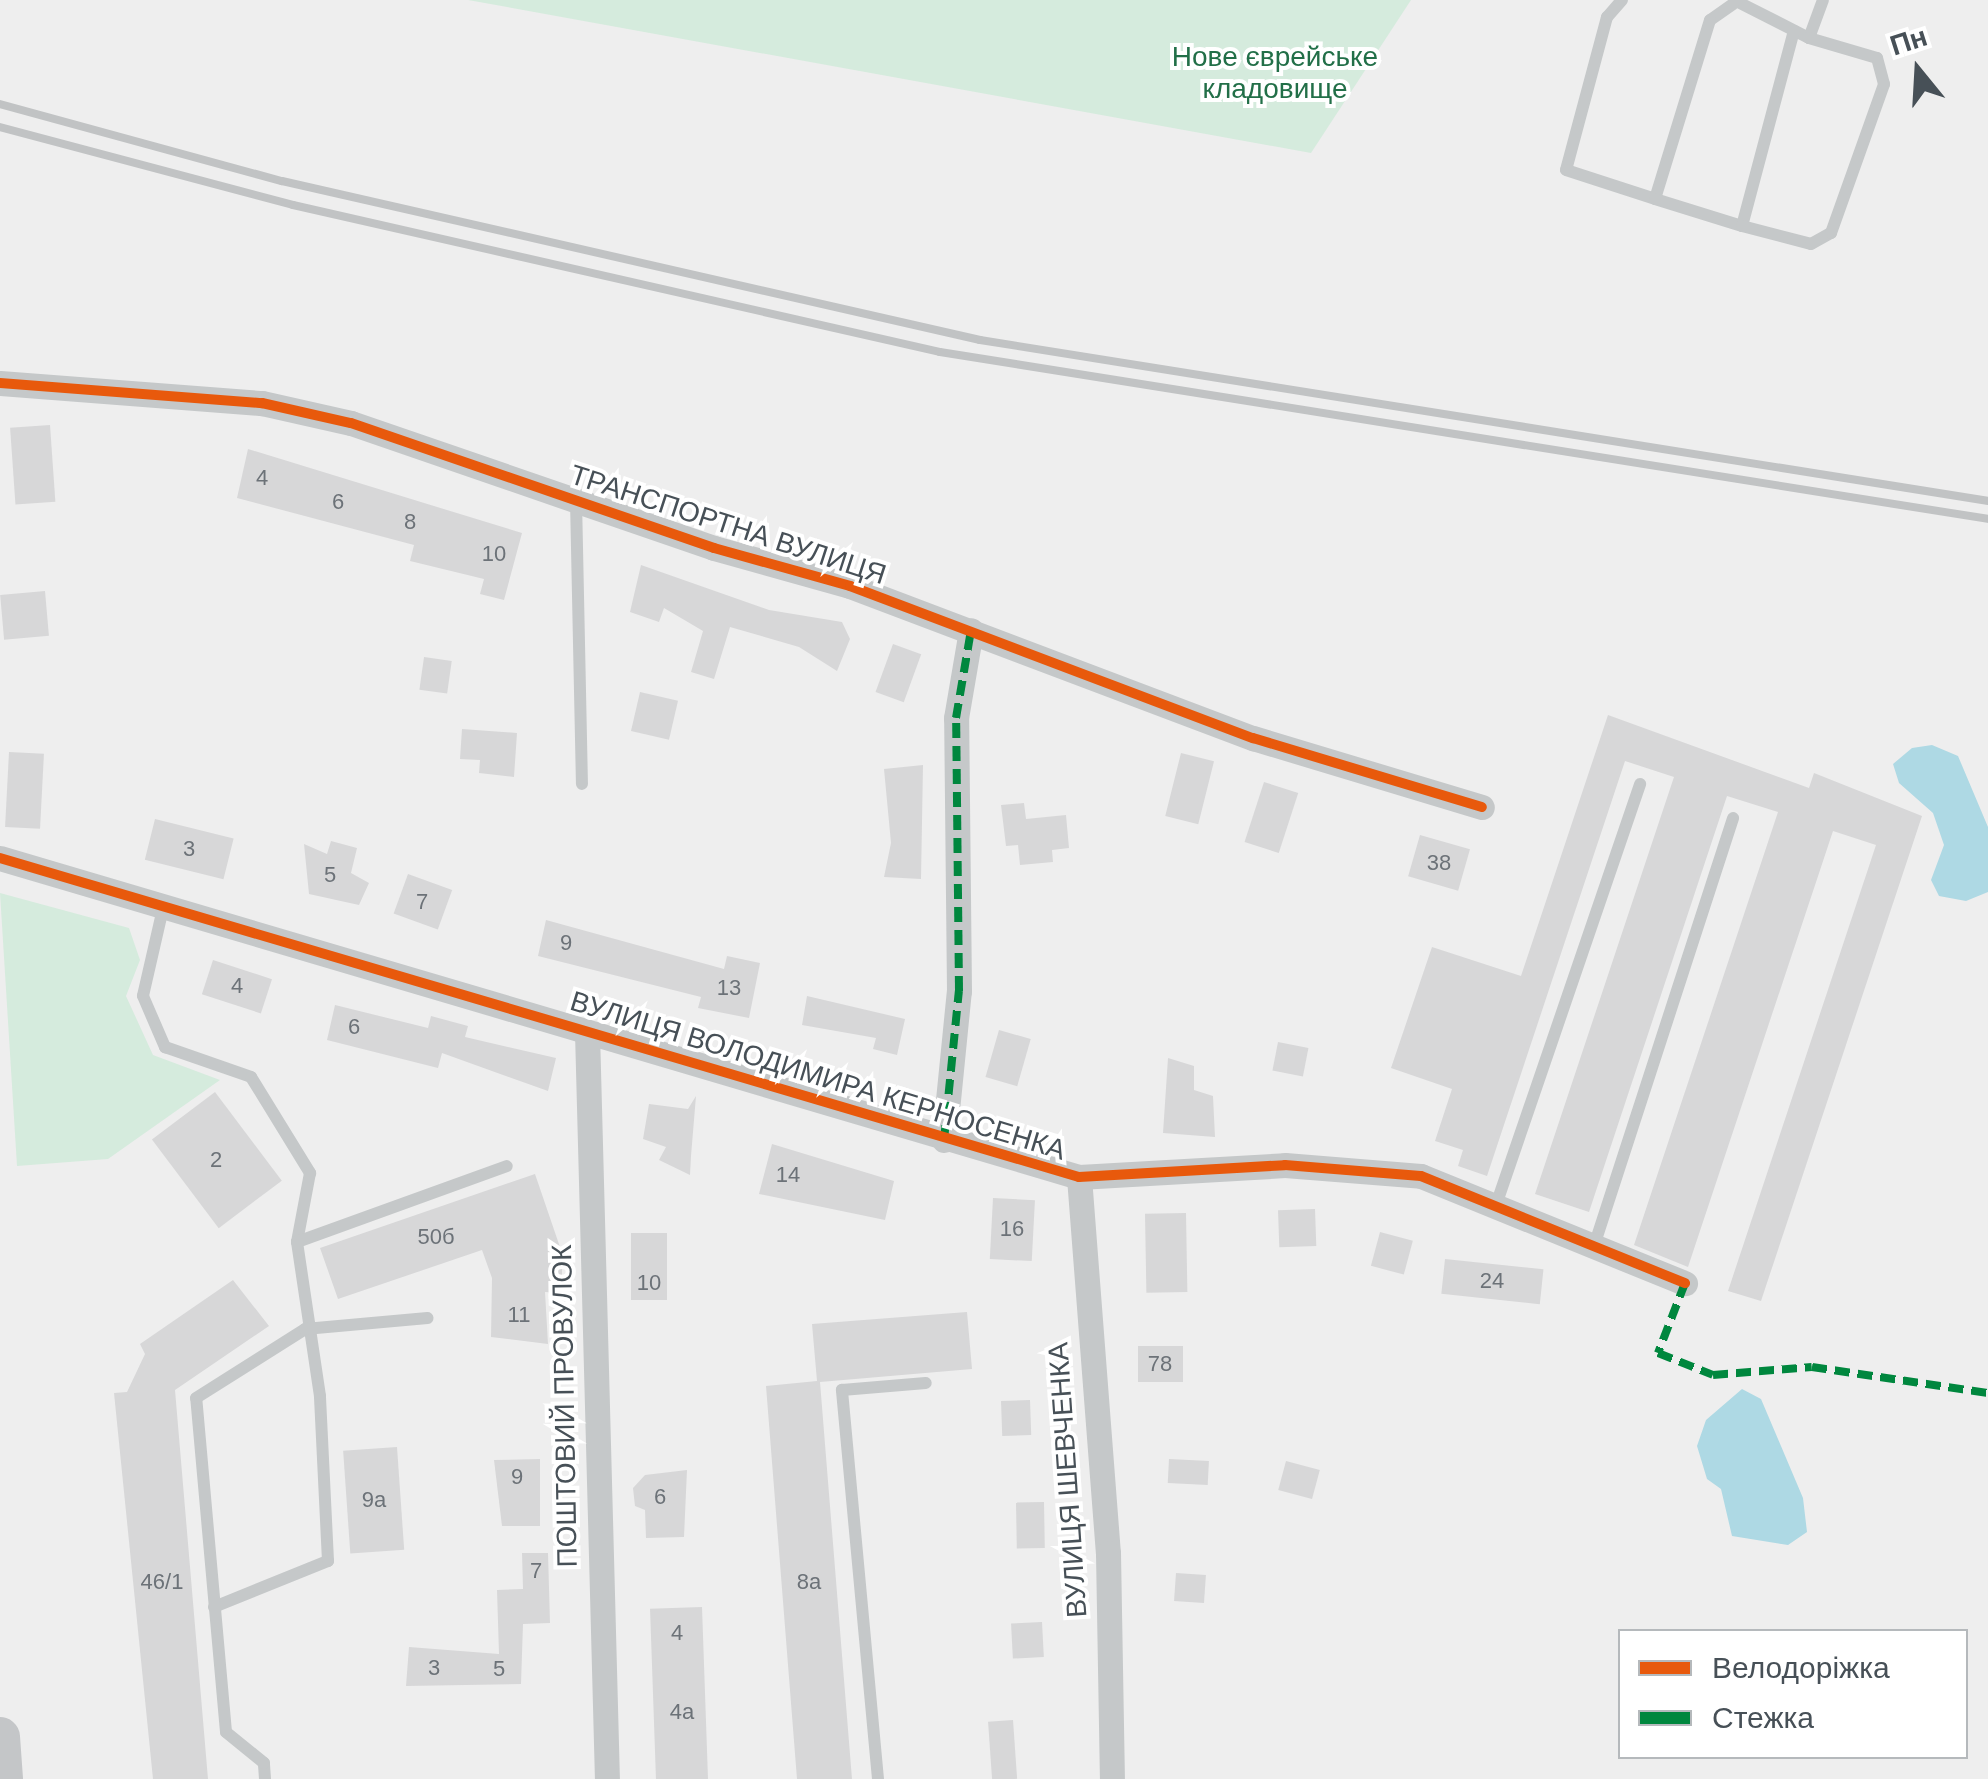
<!DOCTYPE html>
<meta charset="utf-8">
<style>
body{margin:0}
#map{position:relative;width:1988px;height:1779px;overflow:hidden;background:#eee;font-family:Arial,sans-serif}
div>[style]{position:absolute}
.green>*{inset:0;background:#d5ebdd}
.water>*{inset:0;background:#aed9e4}
.building>*{inset:0;background:#d7d7d8;transform-origin:0 0}
.service>*{height:12px;margin:-6px;padding:0 6px;transform-origin:6px;border-radius:6px;background:#c5c8c9}
.minor>*{height:25px;margin:-12.5px;padding:0 12.5px;transform-origin:12.5px;border-radius:12.5px;background:#c5c8c9}
.primary>*{height:40px;margin:-20px;padding:0 20px;transform-origin:20px;border-radius:20px;background:#c4c6c8}
.rail>*{height:8px;margin:-4px;padding:0 4px;transform-origin:4px;border-radius:4px;background:#c1c3c4}
.quiet>*{height:8px;margin-top:-4px;transform-origin:0;background:repeating-linear-gradient(90deg,#00873e 0 15px,transparent 0 23px)}
.cycleway>*{height:10px;margin:-5px;padding:0 5px;transform-origin:5px;border-radius:5px;background:#e8590c}
span{translate:-50% -50%;white-space:nowrap;text-align:center;line-height:1.15;-webkit-text-stroke:8px #fff;paint-order:stroke}
.number-label{font-size:22px;color:#6c7278}
.number-label span{-webkit-text-stroke-width:0}
.park-label{font-size:28px;color:#226f48}
.street-label{font-size:28px;color:#475057}
.legend{position:absolute;left:1618px;top:1629px;width:350px;height:130px;box-sizing:border-box;background:#fff;border:2px solid #b5b9bc;margin:0;padding:12px 18px;list-style:none;font-size:30px;color:#475057}
.legend li{display:flex;align-items:center;gap:20px;height:50px}
.legend b{width:50px;border:2px solid #b5b9bc}
.north{position:absolute;left:1868px;top:20px;width:100px;height:100px;-webkit-text-stroke:8px #fff;paint-order:stroke;rotate:342deg;font-size:28px;font-weight:700;line-height:40px;text-align:center;color:#475057}
.north::after{content:'';display:block;margin:auto;width:35px;height:45px;background:#475057;clip-path:polygon(50% 0,100% 100%,50% 72%,0 100%)}
</style>
<div id="map">
<div class="green">
<div style="clip-path:polygon(468px 0,1411px 0,1311px 153px)"></div>
<div style="clip-path:polygon(0 893px,129px 928px,140px 960px,126px 996px,153px 1055px,220px 1080px,108px 1159px,17px 1166px)"></div>
</div>
<div class="water">
<div style="clip-path:polygon(1932px 745px,1958px 756px,1988px 827px,1988px 892px,1966px 901px,1939px 896px,1931px 880px,1944px 845px,1933px 813px,1899px 783px,1893px 764px,1912px 748px)"></div>
<div style="clip-path:polygon(1742px 1389px,1761px 1399px,1803px 1498px,1807px 1532px,1788px 1545px,1732px 1536px,1721px 1489px,1707px 1479px,1697px 1446px,1706px 1420px)"></div>
</div>
<div class="building">
<div style="left:50px;top:425px;width:77px;height:40px;rotate:86deg"></div>
<div style="clip-path:polygon(248px 449px,522px 533px,504px 600px,480px 594px,484px 579px,410px 561px,414px 545px,237px 498px)"></div>
<div style="clip-path:polygon(641px 565px,769px 610px,842px 622px,850px 639px,837px 671px,799px 647px,730px 627px,714px 679px,691px 672px,703px 631px,664px 608px,659px 622px,630px 612px)"></div>
<div style="left:45px;top:591px;width:45px;height:45px;rotate:85deg"></div>
<div style="left:893px;top:644px;width:30px;height:51px;rotate:20deg"></div>
<div style="left:424px;top:657px;width:28px;height:33px;rotate:8deg"></div>
<div style="left:640px;top:692px;width:39px;height:40px;rotate:13deg"></div>
<div style="clip-path:polygon(1608px 715px,1809px 788px,1814px 773px,1922px 816px,1761px 1301px,1728px 1291px,1876px 845px,1833px 831px,1688px 1267px,1634px 1245px,1778px 812px,1727px 796px,1589px 1212px,1535px 1194px,1674px 777px,1625px 761px,1487px 1176px,1458px 1166px,1463px 1150px,1435px 1141px,1452px 1089px,1391px 1068px,1432px 947px,1521px 976px)"></div>
<div style="clip-path:polygon(462px 729px,517px 733px,514px 777px,479px 773px,480px 760px,460px 759px)"></div>
<div style="left:9px;top:752px;width:35px;height:75px;rotate:3deg"></div>
<div style="left:1181px;top:753px;width:34px;height:65px;rotate:14deg"></div>
<div style="clip-path:polygon(923px 765px,921px 879px,884px 877px,891px 843px,884px 769px)"></div>
<div style="left:1264px;top:782px;width:36px;height:63px;rotate:18deg"></div>
<div style="clip-path:polygon(1024px 803px,1026px 819px,1066px 815px,1069px 848px,1052px 850px,1053px 862px,1020px 865px,1018px 845px,1006px 846px,1001px 805px)"></div>
<div style="left:155px;top:819px;width:81px;height:42px;rotate:14deg"></div>
<div style="left:1420px;top:835px;width:52px;height:43px;rotate:16deg"></div>
<div style="clip-path:polygon(331px 841px,357px 848px,351px 873px,369px 883px,359px 905px,309px 894px,304px 844px,327px 854px)"></div>
<div style="left:408px;top:874px;width:47px;height:42px;rotate:20deg"></div>
<div style="clip-path:polygon(546px 920px,724px 969px,727px 956px,760px 963px,749px 1018px,698px 1008px,701px 997px,538px 956px)"></div>
<div style="left:213px;top:960px;width:62px;height:36px;rotate:18deg"></div>
<div style="clip-path:polygon(807px 996px,905px 1019px,897px 1055px,873px 1049px,876px 1038px,802px 1025px)"></div>
<div style="clip-path:polygon(335px 1005px,428px 1028px,431px 1016px,468px 1026px,465px 1037px,556px 1058px,548px 1091px,442px 1053px,438px 1068px,327px 1040px)"></div>
<div style="left:999px;top:1030px;width:33px;height:49px;rotate:16deg"></div>
<div style="left:1278px;top:1042px;width:31px;height:29px;rotate:11deg"></div>
<div style="clip-path:polygon(1168px 1058px,1194px 1066px,1194px 1090px,1213px 1096px,1215px 1137px,1163px 1133px)"></div>
<div style="left:215px;top:1092px;width:111px;height:79px;rotate:53deg"></div>
<div style="clip-path:polygon(696px 1096px,691px 1156px,690px 1175px,659px 1160px,666px 1147px,643px 1139px,649px 1104px,688px 1109px)"></div>
<div style="clip-path:polygon(772px 1144px,894px 1181px,885px 1220px,759px 1194px)"></div>
<div style="clip-path:polygon(535px 1174px,562px 1253px,562px 1293px,545px 1292px,548px 1344px,491px 1337px,492px 1278px,482px 1250px,338px 1299px,320px 1248px)"></div>
<div style="left:993px;top:1198px;width:42px;height:61px;rotate:3deg"></div>
<div style="left:1315px;top:1209px;width:37px;height:37px;rotate:88deg"></div>
<div style="left:1186px;top:1213px;width:79px;height:41px;rotate:89deg"></div>
<div style="left:1380px;top:1232px;width:34px;height:35px;rotate:15deg"></div>
<div style="left:667px;top:1233px;width:67px;height:36px;rotate:90deg"></div>
<div style="left:1445px;top:1259px;width:99px;height:35px;rotate:6deg"></div>
<div style="clip-path:polygon(233px 1280px,269px 1326px,175px 1390px,208px 1779px,153px 1779px,114px 1393px,127px 1392px,145px 1354px,140px 1344px)"></div>
<div style="clip-path:polygon(967px 1312px,972px 1369px,820px 1382px,852px 1779px,797px 1779px,766px 1386px,817px 1381px,812px 1324px)"></div>
<div style="left:1138px;top:1346px;width:45px;height:36px"></div>
<div style="left:1030px;top:1400px;width:35px;height:29px;rotate:88deg"></div>
<div style="left:397px;top:1447px;width:103px;height:54px;rotate:86deg"></div>
<div style="clip-path:polygon(540px 1459px,540px 1526px,502px 1526px,494px 1460px)"></div>
<div style="left:1169px;top:1459px;width:40px;height:24px;rotate:3deg"></div>
<div style="left:1286px;top:1461px;width:35px;height:30px;rotate:15deg"></div>
<div style="clip-path:polygon(687px 1470px,684px 1537px,646px 1538px,645px 1510px,635px 1506px,633px 1488px,645px 1475px)"></div>
<div style="left:1044px;top:1502px;width:46px;height:28px;rotate:89deg"></div>
<div style="clip-path:polygon(522px 1553px,548px 1553px,550px 1623px,523px 1624px,521px 1684px,406px 1686px,409px 1647px,499px 1654px,497px 1590px,523px 1589px)"></div>
<div style="left:1176px;top:1573px;width:30px;height:28px;rotate:4deg"></div>
<div style="left:702px;top:1607px;width:172px;height:52px;rotate:88deg"></div>
<div style="left:1042px;top:1622px;width:35px;height:31px;rotate:87deg"></div>
<div style="left:1013px;top:1720px;width:59px;height:25px;rotate:86deg"></div>
</div>
<div class="service">
<div style="left:1622px;top:0;width:23px;rotate:131deg"></div>
<div style="left:1607px;top:17px;width:158px;rotate:105deg"></div>
<div style="left:1566px;top:170px;width:94px;rotate:18deg"></div>
<div style="left:1734px;top:0;width:84px;rotate:26.9deg"></div>
<div style="left:1809px;top:38px;width:40px;rotate:-69.8deg"></div>
<div style="left:1733px;top:4px;width:28px;rotate:145deg"></div>
<div style="left:1710px;top:20px;width:187px;rotate:107.1deg"></div>
<div style="left:1655px;top:199px;width:91px;rotate:17.2deg"></div>
<div style="left:1742px;top:226px;width:202px;rotate:-75.1deg"></div>
<div style="left:1742px;top:226px;width:71px;rotate:14.6deg"></div>
<div style="left:1811px;top:244px;width:23px;rotate:-29deg"></div>
<div style="left:1831px;top:233px;width:158px;rotate:-70.4deg"></div>
<div style="left:1884px;top:84px;width:27px;rotate:-105deg"></div>
<div style="left:1877px;top:58px;width:71px;rotate:-163.6deg"></div>
<div style="left:576px;top:500px;width:284px;rotate:88.8deg"></div>
<div style="left:164px;top:904px;width:94px;rotate:102.9deg"></div>
<div style="left:143px;top:996px;width:56px;rotate:66.7deg"></div>
<div style="left:165px;top:1047px;width:91px;rotate:19.2deg"></div>
<div style="left:251px;top:1077px;width:113px;rotate:58.4deg"></div>
<div style="left:310px;top:1173px;width:70px;rotate:100.7deg"></div>
<div style="left:297px;top:1242px;width:223px;rotate:-19.9deg"></div>
<div style="left:1496px;top:1205px;width:445px;rotate:-71.1deg"></div>
<div style="left:1594px;top:1246px;width:450px;rotate:-72deg"></div>
<div style="left:214px;top:1607px;width:123px;rotate:-22deg"></div>
<div style="left:328px;top:1561px;width:165px;rotate:-92.8deg"></div>
<div style="left:320px;top:1396px;width:156px;rotate:-98.5deg"></div>
<div style="left:265px;top:1779px;width:16px;rotate:-94deg"></div>
<div style="left:264px;top:1763px;width:49px;rotate:-140.8deg"></div>
<div style="left:226px;top:1732px;width:335px;rotate:-95.1deg"></div>
<div style="left:196px;top:1398px;width:129px;rotate:-32.3deg"></div>
<div style="left:305px;top:1329px;width:123px;rotate:-5.1deg"></div>
<div style="left:878px;top:1779px;width:391px;rotate:-95.3deg"></div>
<div style="left:842px;top:1390px;width:84px;rotate:-4.8deg"></div>
</div>
<div class="minor">
<div style="left:0;top:383px;width:263px;rotate:4.4deg"></div>
<div style="left:262px;top:403px;width:91px;rotate:12.7deg"></div>
<div style="left:351px;top:423px;width:384px;rotate:19deg"></div>
<div style="left:714px;top:548px;width:141px;rotate:15.6deg"></div>
<div style="left:850px;top:586px;width:431px;rotate:20.7deg"></div>
<div style="left:1253px;top:738px;width:239px;rotate:16.8deg"></div>
<div style="left:0;top:858px;width:1125px;rotate:16.47deg"></div>
<div style="left:1079px;top:1177px;width:206px;rotate:-3.3deg"></div>
<div style="left:1285px;top:1165px;width:136px;rotate:4.6deg"></div>
<div style="left:1421px;top:1176px;width:285px;rotate:22.1deg"></div>
<div style="left:587px;top:1032px;width:747px;rotate:88.47deg"></div>
<div style="left:944px;top:1140px;width:150px;rotate:-84.3deg"></div>
<div style="left:959px;top:991px;width:273px;rotate:-90.6deg"></div>
<div style="left:956px;top:718px;width:89px;rotate:-80.3deg"></div>
<div style="left:1079px;top:1177px;width:377px;rotate:85.6deg"></div>
<div style="left:1108px;top:1553px;width:226px;rotate:89deg"></div>
</div>
<div class="primary">
<div style="left:0;top:1737px;width:42px;rotate:85.9deg"></div>
</div>
<div class="rail">
<div style="left:0;top:104px;width:292px;rotate:15.3deg"></div>
<div style="left:282px;top:181px;width:716px;rotate:12.83deg"></div>
<div style="left:980px;top:340px;width:1021px;rotate:9.07deg"></div>
<div style="left:0;top:127px;width:303px;rotate:14.9deg"></div>
<div style="left:293px;top:205px;width:663px;rotate:12.8deg"></div>
<div style="left:940px;top:352px;width:1061px;rotate:9.05deg"></div>
</div>
<div class="quiet">
<div style="left:944px;top:1140px;width:150px;rotate:-84.3deg"></div>
<div style="left:959px;top:991px;width:273px;rotate:-90.6deg"></div>
<div style="left:956px;top:718px;width:89px;rotate:-80.3deg"></div>
<div style="left:1685px;top:1283px;width:75px;rotate:111.1deg"></div>
<div style="left:1658px;top:1353px;width:59px;rotate:21.8deg"></div>
<div style="left:1713px;top:1375px;width:99px;rotate:-4.6deg"></div>
<div style="left:1812px;top:1367px;width:178px;rotate:8.4deg"></div>
</div>
<div class="cycleway">
<div style="left:0;top:383px;width:263px;rotate:4.4deg"></div>
<div style="left:262px;top:403px;width:91px;rotate:12.7deg"></div>
<div style="left:351px;top:423px;width:384px;rotate:19deg"></div>
<div style="left:714px;top:548px;width:141px;rotate:15.6deg"></div>
<div style="left:850px;top:586px;width:431px;rotate:20.7deg"></div>
<div style="left:1253px;top:738px;width:239px;rotate:16.8deg"></div>
<div style="left:0;top:858px;width:1125px;rotate:16.47deg"></div>
<div style="left:1079px;top:1177px;width:206px;rotate:-3.3deg"></div>
<div style="left:1285px;top:1165px;width:136px;rotate:4.6deg"></div>
<div style="left:1421px;top:1176px;width:285px;rotate:22.1deg"></div>
</div>
<div class="number-label">
<span style="left:262px;top:478px">4</span>
<span style="left:338px;top:502px">6</span>
<span style="left:410px;top:522px">8</span>
<span style="left:494px;top:554px">10</span>
<span style="left:189px;top:849px">3</span>
<span style="left:1439px;top:863px">38</span>
<span style="left:330px;top:875px">5</span>
<span style="left:422px;top:902px">7</span>
<span style="left:566px;top:943px">9</span>
<span style="left:237px;top:986px">4</span>
<span style="left:729px;top:988px">13</span>
<span style="left:354px;top:1027px">6</span>
<span style="left:216px;top:1160px">2</span>
<span style="left:788px;top:1175px">14</span>
<span style="left:1012px;top:1229px">16</span>
<span style="left:436px;top:1237px">50б</span>
<span style="left:1492px;top:1281px">24</span>
<span style="left:649px;top:1283px">10</span>
<span style="left:519px;top:1315px">11</span>
<span style="left:1160px;top:1364px">78</span>
<span style="left:517px;top:1477px">9</span>
<span style="left:660px;top:1497px">6</span>
<span style="left:374px;top:1500px">9а</span>
<span style="left:536px;top:1571px">7</span>
<span style="left:162px;top:1582px">46/1</span>
<span style="left:809px;top:1582px">8а</span>
<span style="left:677px;top:1633px">4</span>
<span style="left:434px;top:1668px">3</span>
<span style="left:499px;top:1669px">5</span>
<span style="left:682px;top:1712px">4а</span>
</div>
<div class="park-label">
<span style="left:1275px;top:73px">Нове єврейське<br>кладовище</span>
</div>
<div class="street-label">
<span style="left:728px;top:525px;rotate:18deg">ТРАНСПОРТНА ВУЛИЦЯ</span>
<span style="left:818px;top:1076px;rotate:17deg">ВУЛИЦЯ ВОЛОДИМИРА КЕРНОСЕНКА</span>
<span style="left:565px;top:1406px;rotate:-91deg">ПОШТОВИЙ ПРОВУЛОК</span>
<span style="left:1068px;top:1480px;rotate:-94deg">ВУЛИЦЯ ШЕВЧЕНКА</span>
</div>
<ul class="legend">
<li><b style="height:12px;background:#e8590c"></b>Велодоріжка</li>
<li><b style="height:12px;background:#00873e"></b>Стежка</li>
</ul>
<div class="north">Пн</div>
</div>
